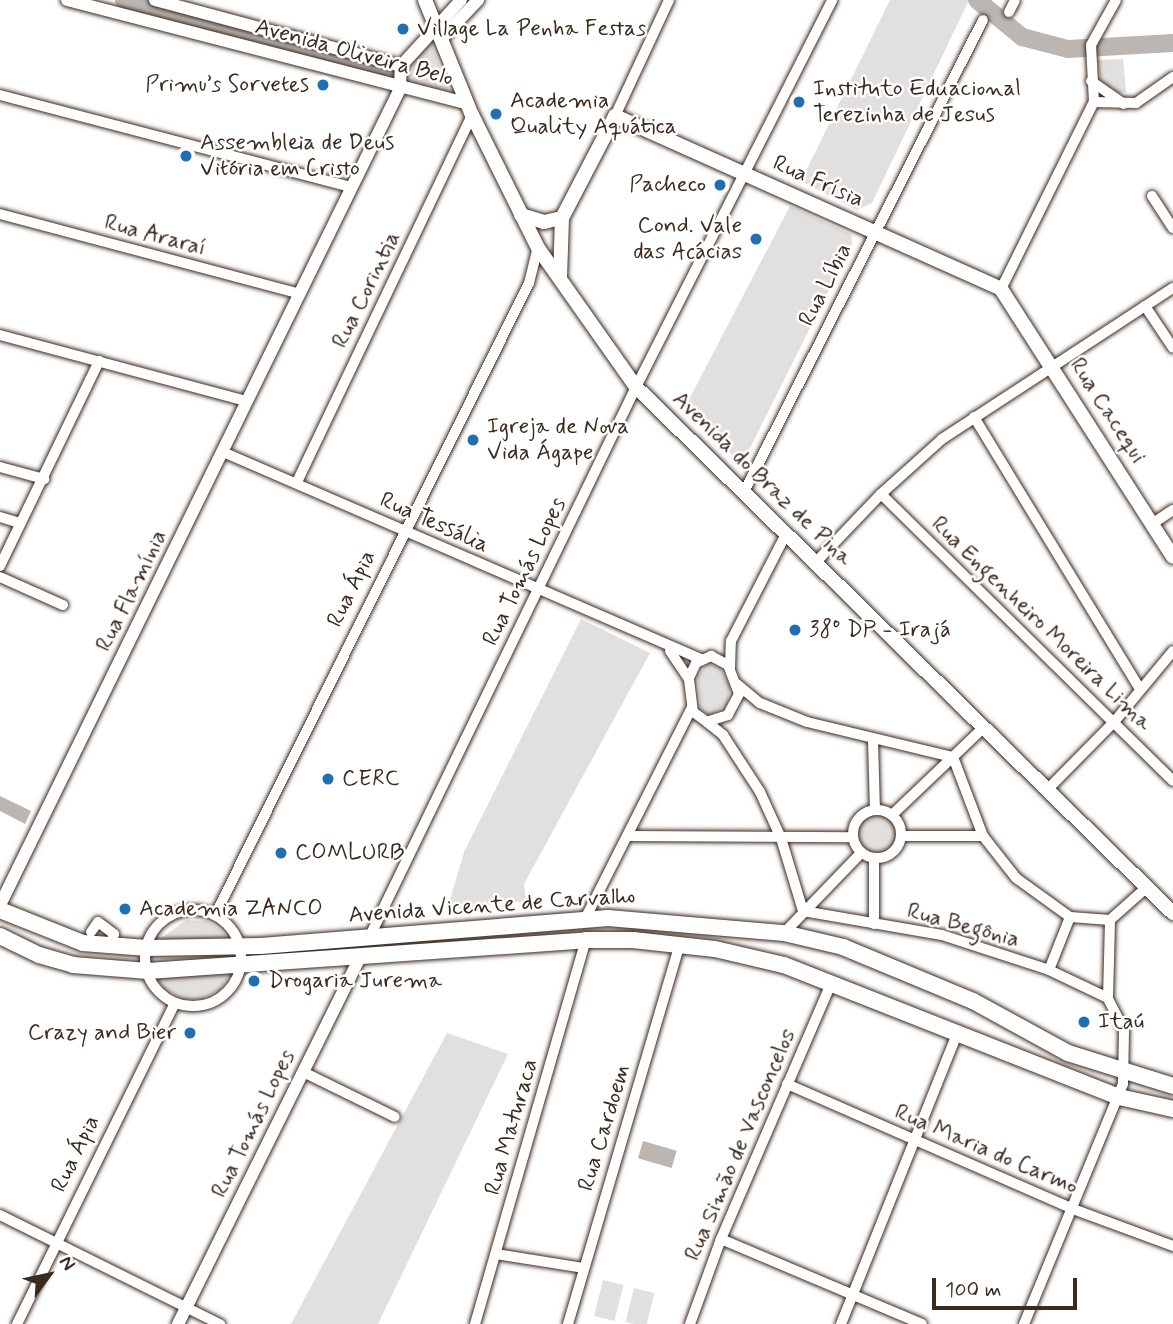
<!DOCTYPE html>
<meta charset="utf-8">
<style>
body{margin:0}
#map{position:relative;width:1173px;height:1324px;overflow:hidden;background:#fff;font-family:Mynerve,sans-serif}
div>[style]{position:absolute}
.green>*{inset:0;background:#e2e0de;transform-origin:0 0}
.round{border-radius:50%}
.water>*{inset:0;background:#bcb6b3;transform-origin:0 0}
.river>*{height:18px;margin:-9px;padding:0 9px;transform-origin:9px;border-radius:9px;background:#bcb6b3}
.roads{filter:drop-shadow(0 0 2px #3b2a1e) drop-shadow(0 0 2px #3b2a1e)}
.minor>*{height:10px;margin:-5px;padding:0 5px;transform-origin:5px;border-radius:5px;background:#fff}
.minor>.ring{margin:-5px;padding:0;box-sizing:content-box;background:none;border:10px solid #fff;border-radius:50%}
.tertiary>*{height:12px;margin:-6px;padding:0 6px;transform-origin:6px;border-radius:6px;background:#fff}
.secondary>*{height:14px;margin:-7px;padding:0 7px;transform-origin:7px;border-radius:7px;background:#fff}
.primary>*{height:16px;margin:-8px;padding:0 8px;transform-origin:8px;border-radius:8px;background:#fff}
.dots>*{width:19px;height:19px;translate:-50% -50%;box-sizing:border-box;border:4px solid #fff;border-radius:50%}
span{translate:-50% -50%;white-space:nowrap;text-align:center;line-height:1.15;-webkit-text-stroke:5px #fff;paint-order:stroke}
.poi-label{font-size:23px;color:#3b2a1e}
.left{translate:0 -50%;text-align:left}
.right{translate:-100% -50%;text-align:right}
.street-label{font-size:23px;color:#3b2a1e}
.north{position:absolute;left:14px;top:1240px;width:70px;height:70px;-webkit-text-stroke:5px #fff;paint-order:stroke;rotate:57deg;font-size:19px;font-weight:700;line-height:28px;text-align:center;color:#3b2a1e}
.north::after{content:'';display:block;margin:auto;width:24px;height:32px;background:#3b2a1e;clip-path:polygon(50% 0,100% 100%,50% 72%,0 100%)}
.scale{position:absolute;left:932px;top:1278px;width:145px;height:32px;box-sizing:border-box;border:4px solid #3b2a1e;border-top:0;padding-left:9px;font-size:21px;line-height:24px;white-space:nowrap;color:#3b2a1e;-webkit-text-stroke:5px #fff;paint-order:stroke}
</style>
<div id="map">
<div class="green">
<div style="clip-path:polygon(890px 0,969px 0,872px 203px,857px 210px,801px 181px)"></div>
<div style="clip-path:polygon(430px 40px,450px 93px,406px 81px,406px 67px)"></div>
<div style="clip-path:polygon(1123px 59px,1126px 92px,1117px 93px,1100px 80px,1098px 60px)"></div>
<div style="clip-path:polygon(790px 206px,851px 234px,852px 244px,745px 458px,735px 458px,684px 409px)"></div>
<div style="clip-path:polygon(581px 619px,650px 653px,524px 884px,526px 901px,447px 910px,464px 852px)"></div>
<div style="clip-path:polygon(708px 664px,720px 668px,730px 687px,727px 705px,710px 715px,701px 710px,697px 676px)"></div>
<div class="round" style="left:858px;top:815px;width:38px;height:38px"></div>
<div style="clip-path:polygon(186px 920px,207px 921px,221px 930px,231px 944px,155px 943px)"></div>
<div style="clip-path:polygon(231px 973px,220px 990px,201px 999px,183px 999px,165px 989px,154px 974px)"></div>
<div style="clip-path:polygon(447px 1033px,508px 1054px,378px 1324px,291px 1324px)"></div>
<div style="left:603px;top:1280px;width:21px;height:37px;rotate:14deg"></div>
<div style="left:634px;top:1288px;width:21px;height:35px;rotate:14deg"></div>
</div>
<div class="water">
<div style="clip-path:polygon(0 796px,31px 811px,25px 824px,0 811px)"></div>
<div style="left:643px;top:1141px;width:35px;height:18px;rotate:16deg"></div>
</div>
<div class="river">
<div style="left:124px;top:0;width:276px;rotate:15.1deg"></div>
<div style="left:977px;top:0;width:58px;rotate:39.4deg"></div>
<div style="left:1022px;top:37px;width:48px;rotate:14.6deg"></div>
<div style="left:1068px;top:49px;width:105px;rotate:-3.3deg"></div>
</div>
<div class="roads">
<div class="minor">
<div style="left:1009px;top:12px;width:13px;rotate:-63deg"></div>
<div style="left:1091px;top:81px;width:40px;rotate:34.9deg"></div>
<div style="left:0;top:95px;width:363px;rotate:14.7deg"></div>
<div style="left:1094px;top:102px;width:57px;rotate:-93deg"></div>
<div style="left:1091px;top:45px;width:51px;rotate:-60.9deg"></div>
<div style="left:1094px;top:102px;width:42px;rotate:1.4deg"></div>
<div style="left:1136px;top:103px;width:45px;rotate:-35.1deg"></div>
<div style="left:615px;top:116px;width:128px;rotate:-65deg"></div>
<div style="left:1152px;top:196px;width:38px;rotate:57deg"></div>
<div style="left:0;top:214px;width:310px;rotate:14.9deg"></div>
<div style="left:1001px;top:289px;width:209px;rotate:-63.6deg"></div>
<div style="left:1145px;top:306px;width:50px;rotate:56.3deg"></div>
<div style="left:0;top:335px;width:256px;rotate:15deg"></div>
<div style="left:974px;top:417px;width:319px;rotate:58.6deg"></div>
<div style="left:223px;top:452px;width:521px;rotate:23.42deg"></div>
<div style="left:0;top:467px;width:46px;rotate:15.3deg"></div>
<div style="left:297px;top:482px;width:407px;rotate:-64.5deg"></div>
<div style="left:743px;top:494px;width:531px;rotate:-63.15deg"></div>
<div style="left:881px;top:494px;width:409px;rotate:44.5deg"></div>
<div style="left:0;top:517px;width:21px;rotate:17deg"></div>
<div style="left:1152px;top:524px;width:25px;rotate:-34deg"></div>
<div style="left:816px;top:562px;width:94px;rotate:-46.3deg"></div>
<div style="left:881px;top:494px;width:82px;rotate:-42deg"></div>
<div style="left:942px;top:439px;width:276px;rotate:-33.2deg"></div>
<div style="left:0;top:566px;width:228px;rotate:-64.2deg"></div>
<div style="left:0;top:577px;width:69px;rotate:24deg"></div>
<div style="left:670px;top:651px;width:34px;rotate:56deg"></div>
<div style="left:711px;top:656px;width:19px;rotate:28deg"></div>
<div style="left:728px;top:665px;width:31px;rotate:69deg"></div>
<div style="left:739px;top:694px;width:24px;rotate:118deg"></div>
<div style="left:728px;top:715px;width:22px;rotate:162deg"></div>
<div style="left:707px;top:722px;width:17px;rotate:-144deg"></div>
<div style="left:693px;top:712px;width:34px;rotate:-97deg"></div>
<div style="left:689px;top:678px;width:17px;rotate:-65deg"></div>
<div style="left:696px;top:663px;width:17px;rotate:-25deg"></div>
<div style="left:730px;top:667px;width:26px;rotate:-88deg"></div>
<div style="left:731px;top:641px;width:120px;rotate:-62.8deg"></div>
<div style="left:737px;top:684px;width:30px;rotate:40deg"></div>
<div style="left:760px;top:703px;width:51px;rotate:22deg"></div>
<div style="left:807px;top:722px;width:150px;rotate:13.5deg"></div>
<div style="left:953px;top:757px;width:85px;rotate:69.2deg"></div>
<div style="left:983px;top:836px;width:53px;rotate:51.8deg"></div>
<div style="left:1016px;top:878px;width:67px;rotate:35.8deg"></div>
<div style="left:1070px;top:917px;width:40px;rotate:4.3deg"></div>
<div style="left:1110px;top:920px;width:50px;rotate:-41.7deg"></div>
<div style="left:707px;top:722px;width:21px;rotate:39deg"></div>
<div style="left:723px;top:735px;width:68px;rotate:57deg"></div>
<div style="left:760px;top:792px;width:51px;rotate:65.5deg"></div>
<div style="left:781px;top:838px;width:76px;rotate:73.2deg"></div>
<div style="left:873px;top:740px;width:70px;rotate:88.4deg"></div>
<div style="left:1047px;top:790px;width:95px;rotate:-45.4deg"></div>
<div style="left:1114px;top:722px;width:92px;rotate:-50.3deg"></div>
<div class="ring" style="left:853px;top:810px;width:38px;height:38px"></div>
<div style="left:892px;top:815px;width:127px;rotate:-43.7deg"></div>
<div style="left:628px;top:836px;width:225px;rotate:0.3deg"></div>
<div style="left:901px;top:836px;width:82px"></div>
<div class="ring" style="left:145px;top:910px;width:86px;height:86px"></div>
<div style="left:803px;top:911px;width:141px;rotate:9.8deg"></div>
<div style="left:942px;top:935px;width:113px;rotate:18.1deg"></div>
<div style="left:1049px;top:970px;width:65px;rotate:25.4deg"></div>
<div style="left:215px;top:915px;width:706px;rotate:-63.58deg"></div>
<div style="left:529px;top:283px;width:36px;rotate:-76deg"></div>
<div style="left:585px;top:919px;width:237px;rotate:-63.2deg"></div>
<div style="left:874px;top:924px;width:66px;rotate:-90deg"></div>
<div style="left:91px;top:932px;width:12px;rotate:-55deg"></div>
<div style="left:98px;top:922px;width:20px;rotate:37deg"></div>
<div style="left:114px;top:934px;width:14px;rotate:107deg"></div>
<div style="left:784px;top:933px;width:111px;rotate:-46.1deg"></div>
<div style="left:369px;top:938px;width:612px;rotate:-64.15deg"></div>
<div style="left:636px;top:387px;width:434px;rotate:-63.1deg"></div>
<div style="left:1049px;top:970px;width:57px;rotate:-68.4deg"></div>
<div style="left:303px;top:1072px;width:102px;rotate:26.1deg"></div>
<div style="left:787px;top:1084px;width:312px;rotate:23.6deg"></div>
<div style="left:1073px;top:1209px;width:107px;rotate:20.3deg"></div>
<div style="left:0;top:1215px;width:246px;rotate:26.4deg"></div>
<div style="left:721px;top:1239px;width:218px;rotate:22.9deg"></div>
<div style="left:496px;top:1254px;width:88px;rotate:9.1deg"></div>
<div style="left:17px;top:1324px;width:358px;rotate:-63.8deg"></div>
<div style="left:475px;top:1324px;width:400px;rotate:-73.9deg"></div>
<div style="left:568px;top:1324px;width:396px;rotate:-73.6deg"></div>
<div style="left:690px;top:1324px;width:90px;rotate:-70deg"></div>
<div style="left:721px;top:1239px;width:279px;rotate:-66.7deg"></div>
<div style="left:841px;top:1324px;width:312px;rotate:-68.2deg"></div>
<div style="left:1024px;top:1324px;width:260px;rotate:-67.6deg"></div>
<div style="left:1123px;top:1084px;width:54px;rotate:-88.9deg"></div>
<div style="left:1124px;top:1030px;width:36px;rotate:-117deg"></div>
<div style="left:1108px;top:998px;width:78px;rotate:-88.5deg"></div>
</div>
<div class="tertiary">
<div style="left:67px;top:0;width:414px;rotate:14.5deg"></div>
<div style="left:155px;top:0;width:255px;rotate:15deg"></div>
<div style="left:441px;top:39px;width:54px;rotate:-46.5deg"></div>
<div style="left:0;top:905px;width:909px;rotate:-63.89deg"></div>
<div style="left:400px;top:89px;width:23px;rotate:-88deg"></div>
<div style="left:401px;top:66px;width:89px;rotate:-47.7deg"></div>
<div style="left:178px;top:1324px;width:407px;rotate:-63.6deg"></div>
</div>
<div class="secondary">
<div style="left:425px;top:0;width:124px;rotate:67.8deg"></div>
<div style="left:472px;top:115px;width:148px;rotate:63.6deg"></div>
<div style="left:538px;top:248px;width:170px;rotate:54.8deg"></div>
<div style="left:636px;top:387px;width:752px;rotate:44.41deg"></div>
<div style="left:521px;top:215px;width:24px;rotate:17deg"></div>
<div style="left:544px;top:222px;width:18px;rotate:-13deg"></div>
<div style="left:560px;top:278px;width:60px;rotate:-88.1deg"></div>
<div style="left:562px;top:218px;width:115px;rotate:-62.5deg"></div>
<div style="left:615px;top:116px;width:423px;rotate:24.1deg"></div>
<div style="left:1001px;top:289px;width:318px;rotate:57.3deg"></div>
</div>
<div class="primary">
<div style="left:0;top:910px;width:89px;rotate:21.7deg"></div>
<div style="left:83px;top:943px;width:64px;rotate:4.5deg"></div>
<div style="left:147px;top:948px;width:114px;rotate:-1deg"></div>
<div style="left:261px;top:946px;width:348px;rotate:-4.6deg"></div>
<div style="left:608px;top:918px;width:177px;rotate:4.9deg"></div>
<div style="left:784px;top:933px;width:61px;rotate:13.3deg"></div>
<div style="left:843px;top:947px;width:141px;rotate:22.6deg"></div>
<div style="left:973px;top:1001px;width:108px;rotate:28.7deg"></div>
<div style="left:1068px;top:1053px;width:110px;rotate:17.4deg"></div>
<div style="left:0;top:936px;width:43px;rotate:26deg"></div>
<div style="left:39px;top:955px;width:35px;rotate:16deg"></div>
<div style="left:73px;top:965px;width:75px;rotate:4.6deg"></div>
<div style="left:148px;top:971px;width:439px;rotate:-4deg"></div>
<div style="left:586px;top:940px;width:47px"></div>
<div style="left:633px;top:940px;width:82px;rotate:6.3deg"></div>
<div style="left:715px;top:949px;width:71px;rotate:13.1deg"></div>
<div style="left:784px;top:965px;width:360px;rotate:21.5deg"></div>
<div style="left:1119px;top:1097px;width:55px;rotate:12.5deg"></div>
</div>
</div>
<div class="dots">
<div style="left:403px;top:29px;background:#1f6fb2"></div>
<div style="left:323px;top:85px;background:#1f6fb2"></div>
<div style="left:799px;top:102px;background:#1f6fb2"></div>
<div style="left:496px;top:114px;background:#1f6fb2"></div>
<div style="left:186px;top:156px;background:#1f6fb2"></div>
<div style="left:720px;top:185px;background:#1f6fb2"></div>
<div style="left:756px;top:239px;background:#1f6fb2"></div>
<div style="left:473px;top:440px;background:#1f6fb2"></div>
<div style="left:795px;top:630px;background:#1f6fb2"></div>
<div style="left:328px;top:779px;background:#1f6fb2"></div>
<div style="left:281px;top:853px;background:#1f6fb2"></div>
<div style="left:125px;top:909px;background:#1f6fb2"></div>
<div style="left:254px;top:981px;background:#1f6fb2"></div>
<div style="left:1084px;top:1022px;background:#1f6fb2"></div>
<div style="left:190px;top:1033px;background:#1f6fb2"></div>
</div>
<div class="poi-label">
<span class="left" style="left:417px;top:29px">Village La Penha Festas</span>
<span class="right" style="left:309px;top:85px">Primu’s Sorvetes</span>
<span class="left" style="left:813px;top:102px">Instituto Eduacional<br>Terezinha de Jesus</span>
<span class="left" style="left:510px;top:114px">Academia<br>Quality Aquática</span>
<span class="left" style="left:200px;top:156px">Assembleia de Deus<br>Vitória em Cristo</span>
<span class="right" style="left:706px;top:185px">Pacheco</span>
<span class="right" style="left:742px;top:239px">Cond. Vale<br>das Acácias</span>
<span class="left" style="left:487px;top:440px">Igreja de Nova<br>Vida Ágape</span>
<span class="left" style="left:809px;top:630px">38º DP - Irajá</span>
<span class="left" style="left:342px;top:779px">CERC</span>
<span class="left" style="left:295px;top:853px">COMLURB</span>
<span class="left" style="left:139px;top:909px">Academia ZANCO</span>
<span class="left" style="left:268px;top:981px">Drogaria Jurema</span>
<span class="left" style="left:1098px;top:1022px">Itaú</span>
<span class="right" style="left:176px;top:1033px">Crazy and Bier</span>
</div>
<div class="street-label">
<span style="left:354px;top:53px;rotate:15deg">Avenida Oliveira Belo</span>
<span style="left:818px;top:182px;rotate:24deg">Rua Frísia</span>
<span style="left:155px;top:236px;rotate:15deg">Rua Araraí</span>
<span style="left:826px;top:285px;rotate:-63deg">Rua Líbia</span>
<span style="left:367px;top:290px;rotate:-64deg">Rua Corintia</span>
<span style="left:1107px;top:411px;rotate:57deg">Rua Cacequi</span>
<span style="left:762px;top:479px;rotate:44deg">Avenida do Braz de Pina</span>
<span style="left:434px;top:523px;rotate:24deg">Rua Tessália</span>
<span style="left:525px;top:572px;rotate:-64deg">Rua Tomás Lopes</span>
<span style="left:352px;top:589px;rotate:-64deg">Rua Ápia</span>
<span style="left:132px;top:591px;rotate:-64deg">Rua Flamínia</span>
<span style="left:1041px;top:624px;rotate:44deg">Rua Engenheiro Moreira Lima</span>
<span style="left:492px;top:906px;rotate:-4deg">Avenida Vicente de Carvalho</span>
<span style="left:963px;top:926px;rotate:15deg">Rua Begônia</span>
<span style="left:254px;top:1124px;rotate:-64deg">Rua Tomás Lopes</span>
<span style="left:512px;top:1127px;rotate:-74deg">Rua Maturaca</span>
<span style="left:605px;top:1128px;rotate:-73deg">Rua Cardoem</span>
<span style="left:741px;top:1145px;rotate:-67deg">Rua Simão de Vasconcelos</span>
<span style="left:986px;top:1150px;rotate:23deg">Rua Maria do Carmo</span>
<span style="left:76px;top:1154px;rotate:-64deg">Rua Ápia</span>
</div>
<div class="north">N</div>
<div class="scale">100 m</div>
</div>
